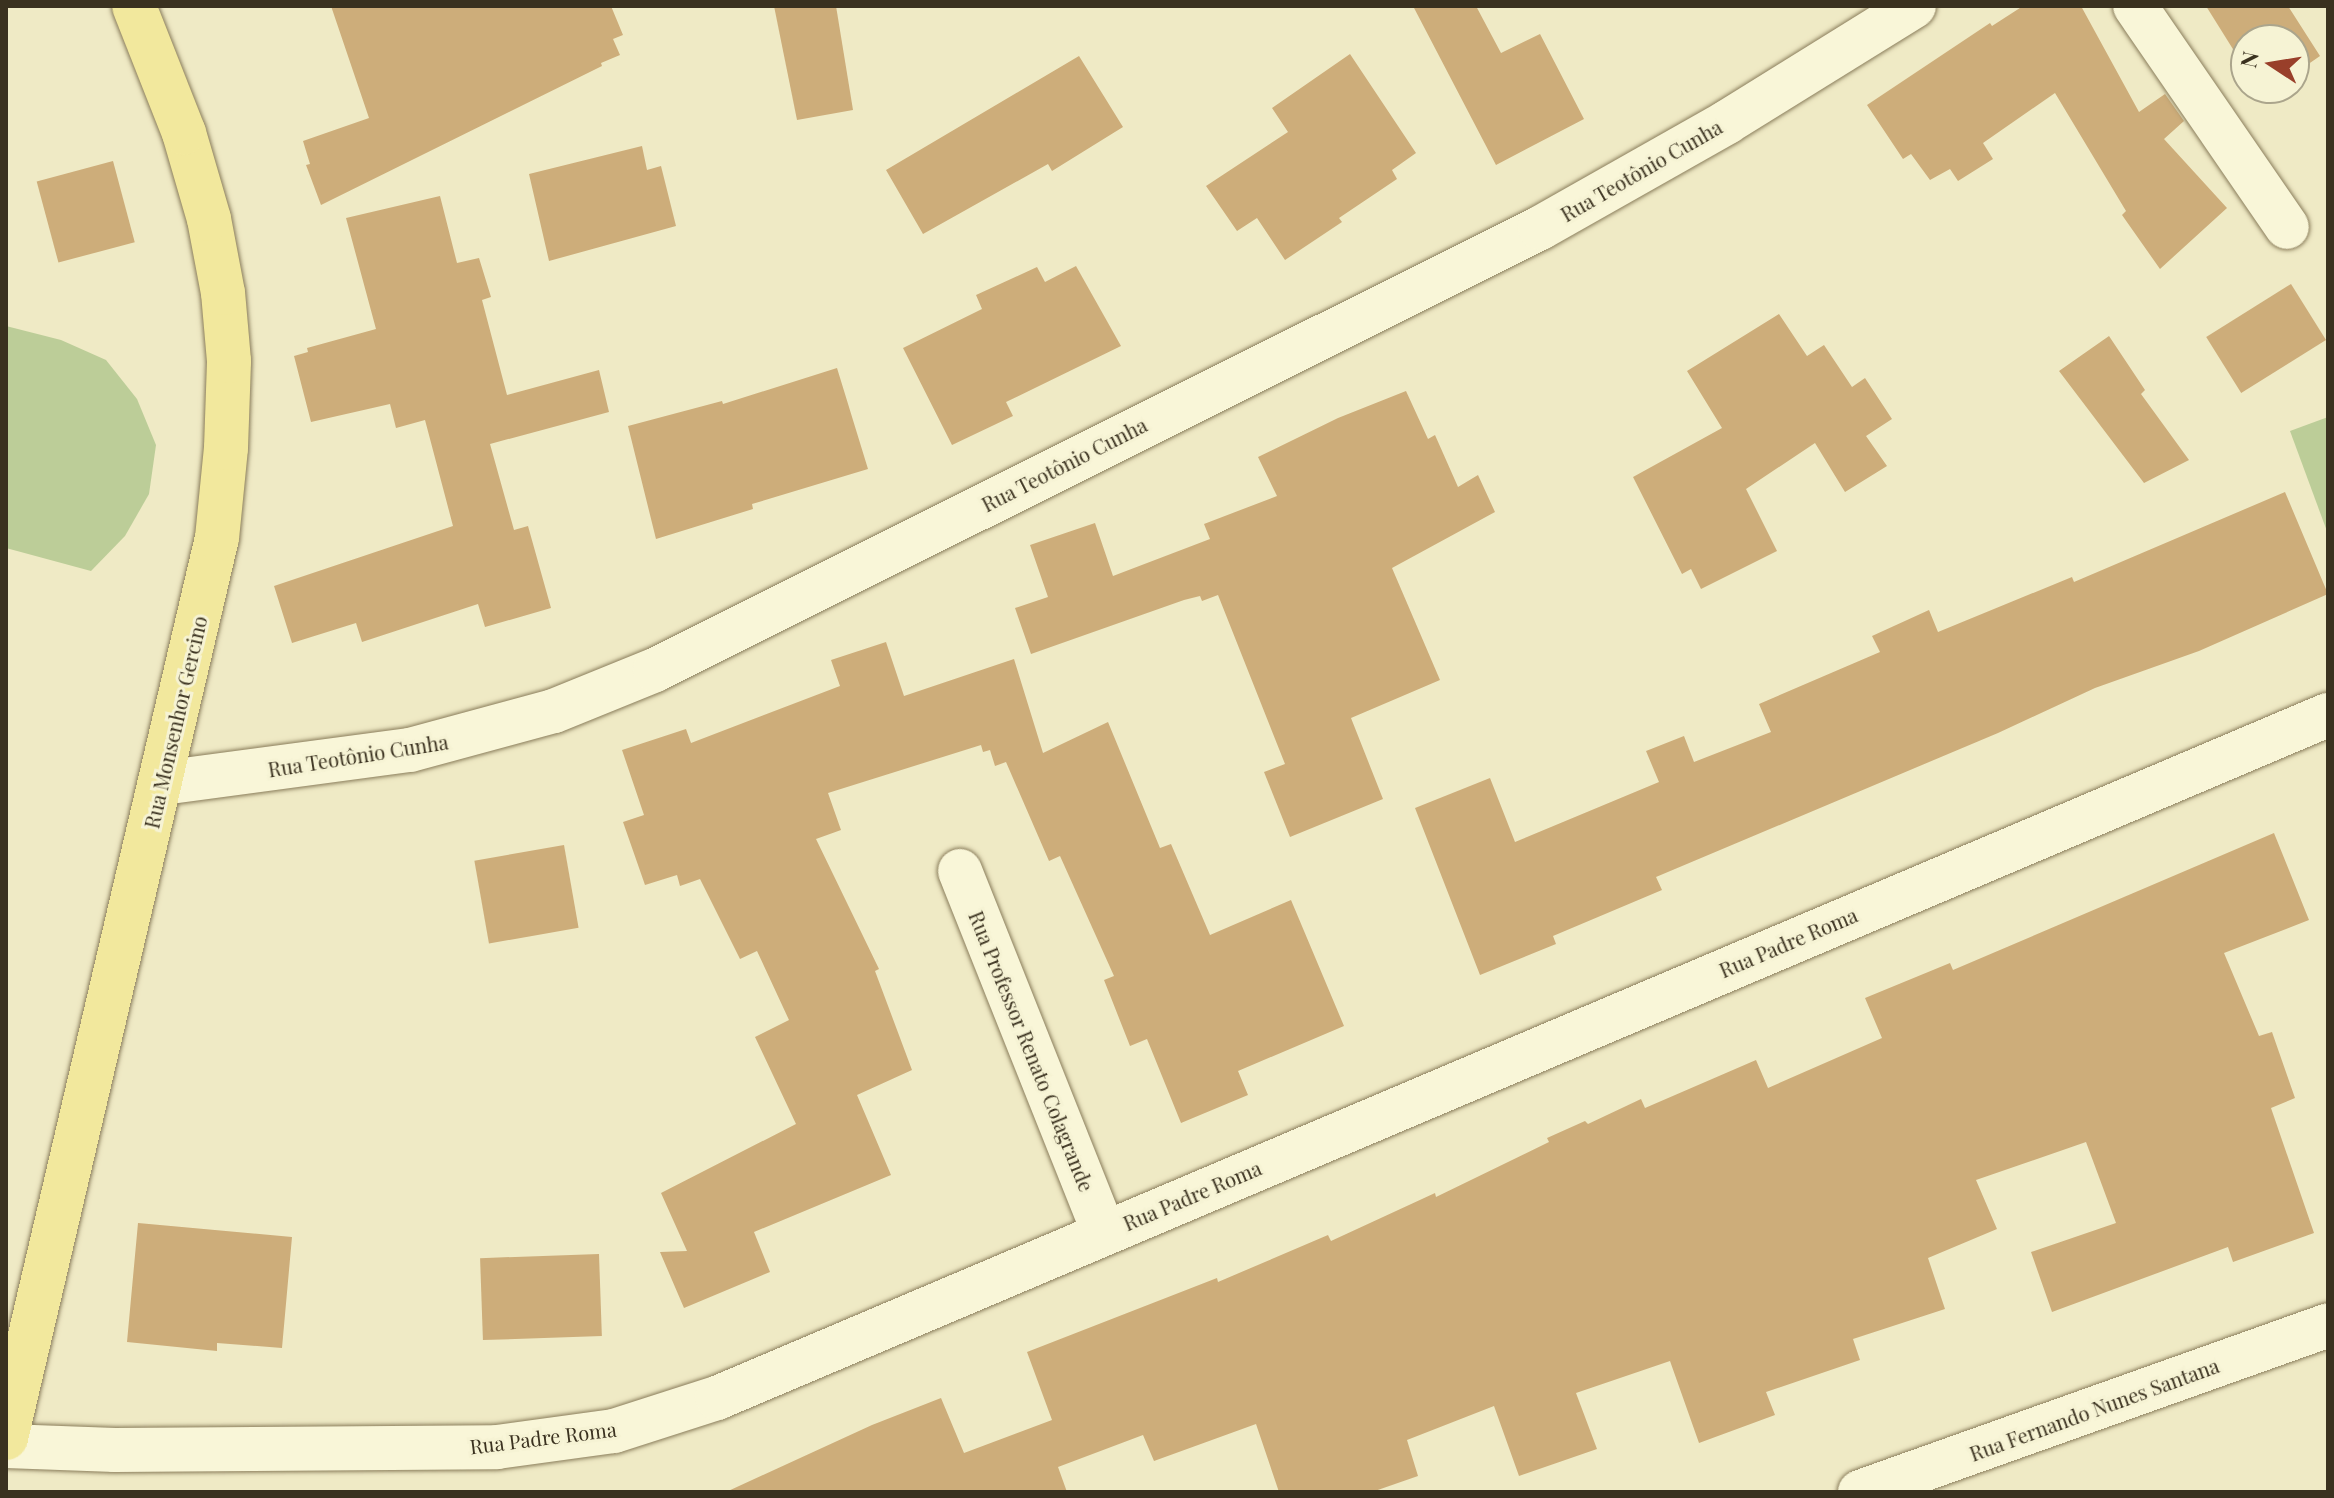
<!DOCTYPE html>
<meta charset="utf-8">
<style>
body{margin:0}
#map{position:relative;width:2334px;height:1498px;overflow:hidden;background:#efeac5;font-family:"Playfair Display",serif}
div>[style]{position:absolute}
.green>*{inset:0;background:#bccd98}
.building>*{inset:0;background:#cdad7a;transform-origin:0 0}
.roads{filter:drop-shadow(0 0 2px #8a7d5b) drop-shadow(0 0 2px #8a7d5b)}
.minor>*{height:44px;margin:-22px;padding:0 22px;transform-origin:22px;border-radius:22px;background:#f9f6d8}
.major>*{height:44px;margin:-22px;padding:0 22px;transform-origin:22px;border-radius:22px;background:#f2e89d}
span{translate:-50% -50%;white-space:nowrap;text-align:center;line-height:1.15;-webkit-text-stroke:6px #f6f3d4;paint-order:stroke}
.street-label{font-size:20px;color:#3a311f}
.frame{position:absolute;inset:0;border:8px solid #3a311f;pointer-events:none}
.north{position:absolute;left:2230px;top:24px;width:80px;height:80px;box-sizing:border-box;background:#f6f3d4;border:2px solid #aba58c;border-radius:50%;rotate:282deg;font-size:22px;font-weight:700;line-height:32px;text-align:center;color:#3a311f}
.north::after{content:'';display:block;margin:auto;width:28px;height:36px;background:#993f2a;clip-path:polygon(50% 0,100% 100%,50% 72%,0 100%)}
</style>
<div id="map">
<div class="green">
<div style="clip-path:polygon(6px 326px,61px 340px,106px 360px,137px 399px,156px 445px,149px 494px,125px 536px,91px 571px,6px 548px)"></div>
<div style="clip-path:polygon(2328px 417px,2328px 534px,2290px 431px)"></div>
</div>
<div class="building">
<div style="clip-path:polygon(331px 6px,611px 6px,623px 35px,613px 39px,620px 55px,601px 63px,602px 66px,321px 205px,306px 165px,310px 164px,303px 141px,369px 118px)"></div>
<div style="clip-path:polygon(774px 6px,836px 6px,853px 110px,797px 120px)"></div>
<div style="clip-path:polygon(1413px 6px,1476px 6px,1501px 53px,1540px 34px,1584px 119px,1496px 165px)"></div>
<div style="clip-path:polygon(2023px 6px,2081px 6px,2139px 112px,2165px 94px,2184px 121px,2164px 139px,2227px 208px,2160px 269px,2122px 215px,2126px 211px,2055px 93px,1983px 143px,1993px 159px,1958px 181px,1950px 169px,1930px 180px,1911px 154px,1903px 159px,1867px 105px,1990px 23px,1992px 26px)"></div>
<div style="clip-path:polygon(2206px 6px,2288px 6px,2320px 56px,2294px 74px,2294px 40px,2246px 40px,2246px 70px)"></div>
<div style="clip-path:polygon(1350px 54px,1416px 153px,1392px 170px,1397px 179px,1339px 218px,1342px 222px,1285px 260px,1257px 218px,1237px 231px,1206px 186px,1288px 132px,1272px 108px)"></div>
<div style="clip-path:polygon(1079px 56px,1123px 127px,1052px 171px,1048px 164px,923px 234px,886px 170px)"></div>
<div style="clip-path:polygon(642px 146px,647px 170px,661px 166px,676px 226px,549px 261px,529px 174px)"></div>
<div style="left:113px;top:161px;width:84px;height:79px;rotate:75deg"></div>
<div style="clip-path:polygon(440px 196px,457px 263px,479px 258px,491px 297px,482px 300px,507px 395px,599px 370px,609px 412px,490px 444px,514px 530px,528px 526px,551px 608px,485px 627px,478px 604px,362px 642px,356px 623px,292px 643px,274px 586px,453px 526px,425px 420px,396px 428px,390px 404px,311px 422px,294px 356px,308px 352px,307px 348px,376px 329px,346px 218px)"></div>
<div style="clip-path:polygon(1076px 266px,1121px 346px,1006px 402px,1013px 416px,952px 445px,903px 348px,982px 309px,976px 295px,1037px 267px,1045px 282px)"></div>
<div style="left:2291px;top:284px;width:66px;height:100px;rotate:58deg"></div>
<div style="clip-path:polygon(1779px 314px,1807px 356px,1824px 345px,1852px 387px,1865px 378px,1892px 419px,1866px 436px,1887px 466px,1845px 492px,1815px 443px,1746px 489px,1777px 551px,1701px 589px,1691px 569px,1682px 574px,1633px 477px,1722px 428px,1687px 371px)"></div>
<div style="clip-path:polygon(2109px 336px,2145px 390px,2141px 394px,2189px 460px,2144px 483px,2059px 371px)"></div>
<div style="clip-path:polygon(837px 368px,868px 469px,752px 504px,753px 509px,656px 539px,628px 426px,722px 401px,723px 404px)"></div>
<div style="clip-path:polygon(1406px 391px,1428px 439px,1435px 435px,1458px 487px,1478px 475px,1495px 512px,1392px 568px,1440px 680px,1351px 718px,1383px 799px,1290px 837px,1264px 772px,1285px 764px,1218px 595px,1202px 601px,1200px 596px,1184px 600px,1031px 654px,1015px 608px,1048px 597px,1030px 545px,1095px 523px,1113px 576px,1210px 539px,1204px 524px,1277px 496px,1258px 457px,1338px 418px)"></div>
<div style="clip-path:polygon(2285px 492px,2328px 594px,2199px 651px,2095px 688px,1998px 733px,1656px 877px,1662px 890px,1553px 936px,1556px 944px,1480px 975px,1415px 808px,1490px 778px,1515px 842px,1659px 782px,1646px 751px,1684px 736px,1694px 762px,1771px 732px,1759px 704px,1880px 652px,1872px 636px,1929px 610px,1938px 632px,2072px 577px,2074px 582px)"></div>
<div style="clip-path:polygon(886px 642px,904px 696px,1014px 659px,1043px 753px,1108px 722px,1160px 848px,1171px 844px,1210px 935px,1291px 900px,1344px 1026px,1238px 1071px,1248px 1095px,1181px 1123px,1147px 1039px,1130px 1046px,1104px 980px,1114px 976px,1060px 856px,1049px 861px,1006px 762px,995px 766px,990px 750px,983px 752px,981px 745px,828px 793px,841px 830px,816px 839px,879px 969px,875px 971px,912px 1070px,857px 1095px,891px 1175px,754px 1232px,770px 1272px,684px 1308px,660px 1252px,687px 1251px,661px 1193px,796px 1124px,755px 1037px,789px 1020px,757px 951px,740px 959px,700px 879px,680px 886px,677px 875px,645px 885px,623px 822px,644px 815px,622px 750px,686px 729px,691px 743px,840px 686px,831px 660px)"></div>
<div style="clip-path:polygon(2274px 833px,2309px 920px,2224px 953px,2259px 1036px,2272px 1032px,2295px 1098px,2271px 1108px,2314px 1233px,2233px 1262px,2228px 1247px,2052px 1312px,2031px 1252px,2116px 1223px,2086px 1142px,1976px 1180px,1997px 1229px,1928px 1258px,1945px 1309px,1853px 1339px,1860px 1360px,1766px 1392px,1775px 1415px,1699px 1443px,1670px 1361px,1576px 1393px,1597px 1449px,1519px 1476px,1494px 1406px,1407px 1440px,1418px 1476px,1372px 1492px,1279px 1492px,1256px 1424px,1154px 1461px,1143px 1435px,1058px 1467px,1067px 1492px,726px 1492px,872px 1425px,941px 1398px,964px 1453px,1052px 1420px,1027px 1352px,1217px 1278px,1218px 1282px,1328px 1235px,1331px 1241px,1435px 1193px,1436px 1197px,1549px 1142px,1547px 1138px,1585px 1121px,1588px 1124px,1641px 1099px,1645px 1108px,1756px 1060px,1768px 1088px,1882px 1038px,1865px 998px,1950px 963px,1953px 970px)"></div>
<div style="left:564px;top:845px;width:84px;height:91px;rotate:80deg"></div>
<div style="clip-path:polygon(138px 1223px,292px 1237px,282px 1348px,217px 1343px,217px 1351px,127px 1342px)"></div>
<div style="left:599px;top:1254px;width:82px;height:119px;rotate:88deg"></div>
</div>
<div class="roads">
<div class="minor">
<div style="left:2135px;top:6px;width:268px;rotate:55.5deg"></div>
<div style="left:162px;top:783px;width:250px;rotate:-7.6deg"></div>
<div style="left:410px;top:750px;width:149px;rotate:-15.2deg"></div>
<div style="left:554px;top:711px;width:109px;rotate:-22.1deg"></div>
<div style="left:655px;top:670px;width:989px;rotate:-26.54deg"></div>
<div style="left:1540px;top:228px;width:215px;rotate:-29.5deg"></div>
<div style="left:1727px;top:122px;width:220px;rotate:-31.8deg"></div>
<div style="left:960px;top:871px;width:389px;rotate:68.3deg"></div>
<div style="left:6px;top:1446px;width:109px;rotate:2.1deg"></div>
<div style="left:115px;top:1450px;width:382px;rotate:-0.4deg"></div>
<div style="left:497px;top:1447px;width:118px;rotate:-7.8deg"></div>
<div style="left:614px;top:1431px;width:108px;rotate:-17.8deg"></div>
<div style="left:717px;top:1398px;width:1750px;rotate:-22.98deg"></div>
<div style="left:1860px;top:1492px;width:497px;rotate:-19.6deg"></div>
</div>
<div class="major">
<div style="left:6px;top:1438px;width:924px;rotate:-76.81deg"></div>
<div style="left:217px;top:538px;width:90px;rotate:-84.3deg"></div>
<div style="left:226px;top:448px;width:87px;rotate:-88deg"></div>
<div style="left:229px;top:361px;width:68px;rotate:-95deg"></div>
<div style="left:223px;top:293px;width:75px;rotate:-100.7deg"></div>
<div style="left:209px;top:219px;width:90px;rotate:-106.2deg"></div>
<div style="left:184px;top:133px;width:136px;rotate:-111.5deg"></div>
</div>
</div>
<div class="street-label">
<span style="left:1641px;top:170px;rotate:-30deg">Rua Teotônio Cunha</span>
<span style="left:1064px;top:464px;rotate:-27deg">Rua Teotônio Cunha</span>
<span style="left:175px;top:722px;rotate:-77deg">Rua Monsenhor Gercino</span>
<span style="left:358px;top:755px;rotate:-9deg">Rua Teotônio Cunha</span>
<span style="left:1788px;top:942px;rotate:-23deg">Rua Padre Roma</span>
<span style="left:1032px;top:1051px;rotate:68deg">Rua Professor Renato Colagrande</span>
<span style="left:1192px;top:1195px;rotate:-23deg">Rua Padre Roma</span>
<span style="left:2094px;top:1409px;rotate:-20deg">Rua Fernando Nunes Santana</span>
<span style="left:543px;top:1437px;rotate:-7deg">Rua Padre Roma</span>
</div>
<div class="frame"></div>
<div class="north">N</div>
</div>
